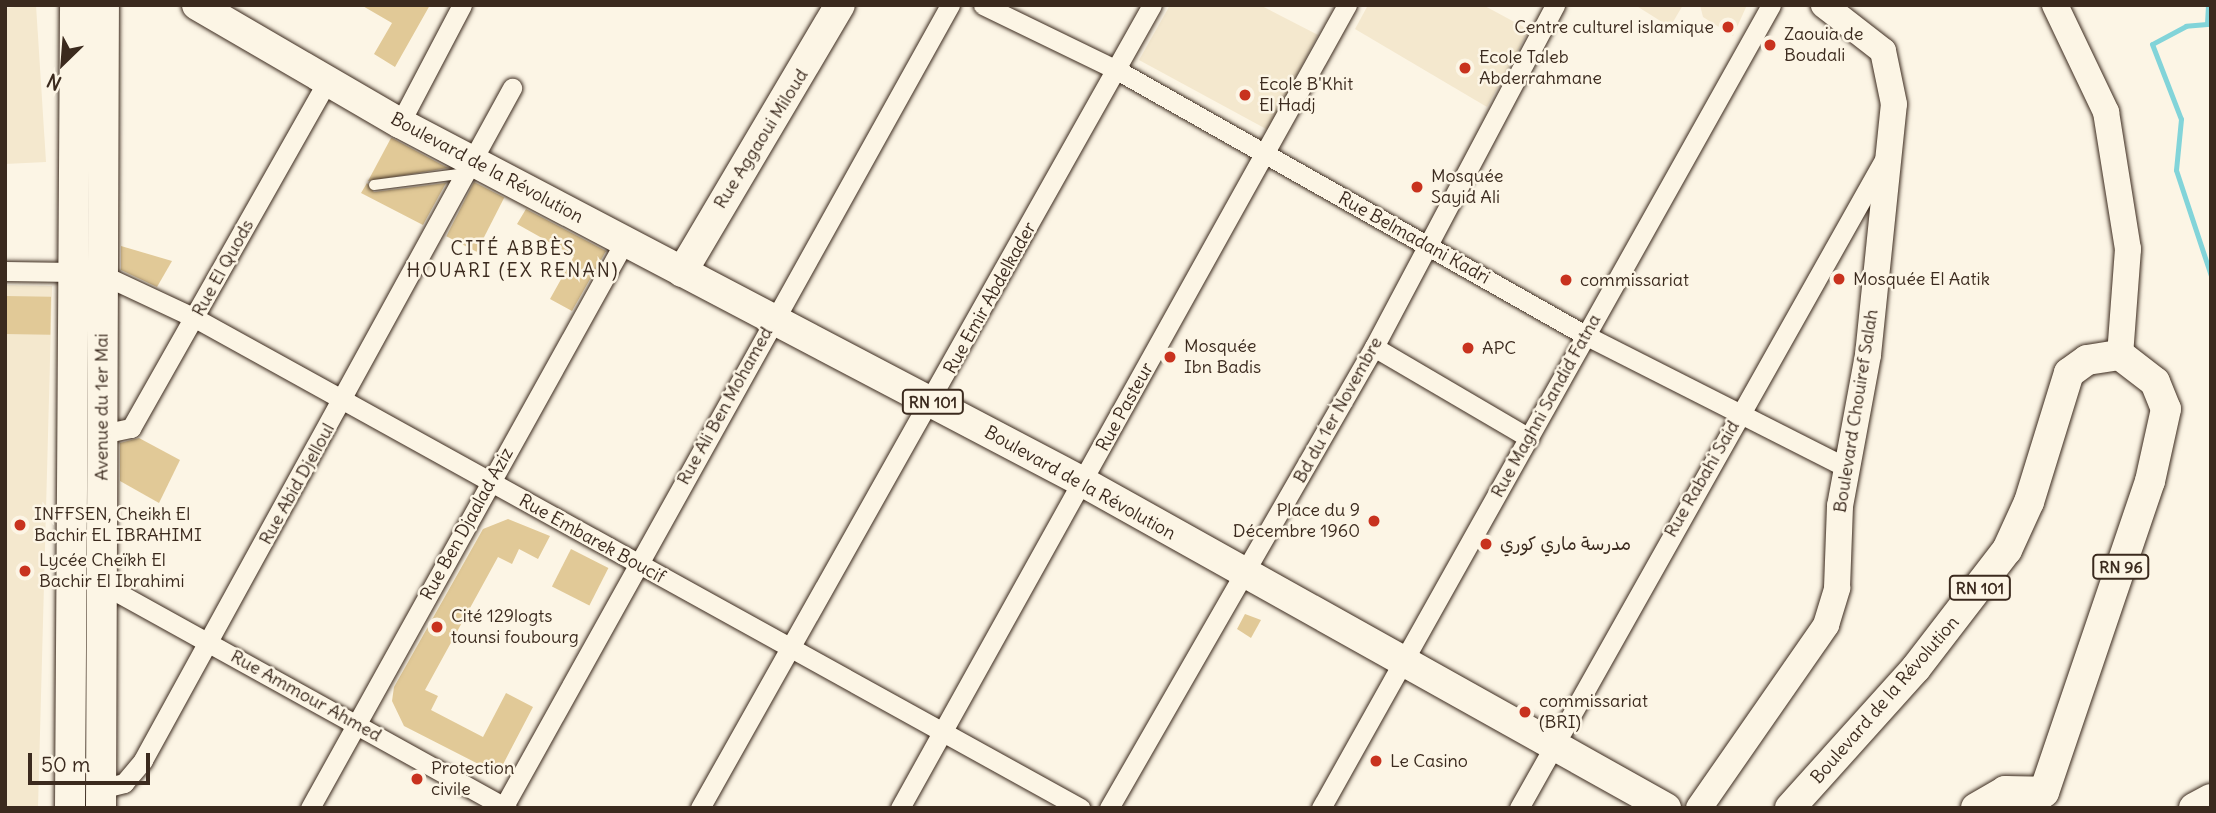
<!DOCTYPE html>
<meta charset="utf-8">
<style>
body{margin:0}
#map{position:relative;width:2216px;height:813px;overflow:hidden;background:#fcf5e5;font-family:Delius,"Playpen Sans Arabic",sans-serif}
div>[style]{position:absolute}
.built>*{inset:0;background:#f4e8ce}
.stream>*{height:5px;margin:-2.5px;padding:0 2.5px;transform-origin:2.5px;border-radius:2.5px;background:#82d4d9}
.building>*{inset:0;background:#e1c997;transform-origin:0 0}
.roads{filter:drop-shadow(0 0 2px #3b2a1e) drop-shadow(0 0 2px #3b2a1e)}
.service>*{height:10px;margin:-5px;padding:0 5px;transform-origin:5px;border-radius:5px;background:#fcf5e5}
.minor>*{height:19px;margin:-9.5px;padding:0 9.5px;transform-origin:9.5px;border-radius:9.5px;background:#fcf5e5}
.secondary>*{height:26px;margin:-13px;padding:0 13px;transform-origin:13px;border-radius:13px;background:#fcf5e5}
.primary>*{height:30px;margin:-15px;padding:0 15px;transform-origin:15px;border-radius:15px;background:#fcf5e5}
.dots>*{width:19px;height:19px;translate:-50% -50%;box-sizing:border-box;border:4px solid #fcf5e5;border-radius:50%}
span{translate:-50% -50%;white-space:nowrap;text-align:center;line-height:1.15;-webkit-text-stroke:5px #fcf5e5;paint-order:stroke}
.shield-label span{padding:2px 5px;background:#fcf5e5;border:2px solid;border-radius:5px;-webkit-text-stroke-width:0}
.shield-label{font-size:16px;color:#3b2a1e;font-weight:700}
.poi-label{font-size:18px;color:#3b2a1e}
.right{translate:-100% -50%;text-align:right}
.left{translate:0 -50%;text-align:left}
.street-label{font-size:18px;color:#3b2a1e}
.neighbourhood-label{font-size:19px;color:#3b2a1e;letter-spacing:2px}
.frame{position:absolute;inset:0;border:7px solid #3b2a1e;pointer-events:none}
.north{position:absolute;left:28px;top:28px;width:70px;height:70px;-webkit-text-stroke:5px #fcf5e5;paint-order:stroke;rotate:205deg;font-size:19px;font-weight:700;line-height:28px;text-align:center;color:#3b2a1e}
.north::after{content:'';display:block;margin:auto;width:24px;height:32px;background:#3b2a1e;clip-path:polygon(50% 0,100% 100%,50% 72%,0 100%)}
.scale{position:absolute;left:28px;top:753px;width:122px;height:32px;box-sizing:border-box;border:4px solid #3b2a1e;border-top:0;padding-left:9px;font-size:21px;line-height:24px;white-space:nowrap;color:#3b2a1e;-webkit-text-stroke:5px #fcf5e5;paint-order:stroke}
</style>
<div id="map">
<div class="built">
<div style="clip-path:polygon(36px 5px,46px 162px,5px 164px,5px 8px)"></div>
<div style="clip-path:polygon(1170px 5px,1260px 5px,1318px 35px,1268px 130px,1139px 60px)"></div>
<div style="clip-path:polygon(1368px 5px,1483px 5px,1529px 30px,1487px 107px,1355px 29px)"></div>
<div style="clip-path:polygon(1635px 5px,1683px 5px,1670px 27px)"></div>
<div style="clip-path:polygon(1700px 5px,1747px 5px,1733px 36px,1703px 17px)"></div>
<div style="clip-path:polygon(5px 285px,52px 286px,38px 808px,5px 808px)"></div>
</div>
<div class="stream">
<div style="left:2208px;top:5px;width:19px;rotate:93deg"></div>
<div style="left:2207px;top:24px;width:21px;rotate:175deg"></div>
<div style="left:2186px;top:26px;width:38px;rotate:152deg"></div>
<div style="left:2152px;top:44px;width:80px;rotate:68.9deg"></div>
<div style="left:2181px;top:119px;width:51px;rotate:95.6deg"></div>
<div style="left:2176px;top:170px;width:112px;rotate:71.7deg"></div>
</div>
<div class="building">
<div style="clip-path:polygon(361px 5px,430px 5px,395px 67px,374px 54px,392px 23px)"></div>
<div style="clip-path:polygon(391px 138px,392px 138px,448px 168px,368px 181px)"></div>
<div style="left:474px;top:182px;width:34px;height:61px;rotate:27deg"></div>
<div style="clip-path:polygon(367px 183px,374px 192px,446px 183px,423px 225px,361px 193px)"></div>
<div style="clip-path:polygon(526px 209px,606px 251px,572px 311px,550px 299px,574px 256px,517px 224px)"></div>
<div style="clip-path:polygon(121px 246px,172px 261px,157px 287px,121px 270px)"></div>
<div style="left:5px;top:296px;width:46px;height:38px;rotate:1deg"></div>
<div style="clip-path:polygon(139px 438px,180px 460px,159px 503px,120px 481px,120px 443px)"></div>
<div style="clip-path:polygon(508px 519px,550px 536px,538px 559px,519px 549px,512px 564px,498px 557px,425px 690px,438px 696px,431px 710px,483px 737px,506px 693px,533px 707px,498px 774px,404px 726px,392px 701px,394px 687px,483px 529px)"></div>
<div style="left:571px;top:549px;width:42px;height:42px;rotate:27deg"></div>
<div style="clip-path:polygon(1245px 614px,1261px 620px,1251px 638px,1237px 629px)"></div>
</div>
<div class="roads">
<div class="service">
<div style="left:374px;top:185px;width:93px;rotate:-7.4deg"></div>
</div>
<div class="minor">
<div style="left:983px;top:5px;width:149px;rotate:25.9deg"></div>
<div style="left:1117px;top:70px;width:538px;rotate:29.52deg"></div>
<div style="left:1585px;top:335px;width:294px;rotate:26.9deg"></div>
<div style="left:400px;top:123px;width:133px;rotate:-62.3deg"></div>
<div style="left:5px;top:271px;width:69px;rotate:0.8deg"></div>
<div style="left:101px;top:274px;width:104px;rotate:25.1deg"></div>
<div style="left:195px;top:318px;width:1012px;rotate:28.97deg"></div>
<div style="left:1374px;top:347px;width:180px;rotate:30.4deg"></div>
<div style="left:102px;top:434px;width:30px;rotate:-12deg"></div>
<div style="left:131px;top:428px;width:398px;rotate:-60.5deg"></div>
<div style="left:104px;top:585px;width:461px;rotate:29deg"></div>
<div style="left:100px;top:789px;width:25px;rotate:-14deg"></div>
<div style="left:124px;top:783px;width:30px;rotate:-50deg"></div>
<div style="left:143px;top:760px;width:767px;rotate:-61.23deg"></div>
<div style="left:310px;top:808px;width:649px;rotate:-60.95deg"></div>
<div style="left:503px;top:808px;width:919px;rotate:-60.9deg"></div>
<div style="left:700px;top:808px;width:921px;rotate:-60.63deg"></div>
<div style="left:900px;top:808px;width:919px;rotate:-60.9deg"></div>
<div style="left:1109px;top:808px;width:532px;rotate:-60.11deg"></div>
<div style="left:1374px;top:347px;width:387px;rotate:-62.1deg"></div>
<div style="left:1321px;top:808px;width:920px;rotate:-60.73deg"></div>
<div style="left:1519px;top:808px;width:746px;rotate:-60.62deg"></div>
</div>
<div class="secondary">
<div style="left:2055px;top:5px;width:119px;rotate:64.5deg"></div>
<div style="left:2106px;top:112px;width:139px;rotate:80.9deg"></div>
<div style="left:2128px;top:249px;width:106px;rotate:94.3deg"></div>
<div style="left:1699px;top:808px;width:223px;rotate:-55.2deg"></div>
<div style="left:1826px;top:625px;width:39px;rotate:-73deg"></div>
<div style="left:1837px;top:588px;width:82px;rotate:-87.9deg"></div>
<div style="left:1840px;top:506px;width:154px;rotate:-79.5deg"></div>
<div style="left:1868px;top:355px;width:252px;rotate:-84.1deg"></div>
<div style="left:1894px;top:104px;width:54px;rotate:-101.7deg"></div>
<div style="left:1883px;top:51px;width:75px;rotate:-142.1deg"></div>
</div>
<div class="primary">
<div style="left:197px;top:5px;width:235px;rotate:30.2deg"></div>
<div style="left:400px;top:123px;width:772px;rotate:27.73deg"></div>
<div style="left:1083px;top:482px;width:668px;rotate:29.21deg"></div>
<div style="left:682px;top:272px;width:310px;rotate:-59.4deg"></div>
<div style="left:70px;top:808px;width:803px;rotate:-89.64deg"></div>
<div style="left:101px;top:808px;width:803px;rotate:-89.79deg"></div>
<div style="left:1790px;top:808px;width:188px;rotate:-48deg"></div>
<div style="left:1916px;top:668px;width:149px;rotate:-52.4deg"></div>
<div style="left:2007px;top:550px;width:53px;rotate:-65.4deg"></div>
<div style="left:2029px;top:502px;width:135px;rotate:-72.8deg"></div>
<div style="left:2069px;top:373px;width:22px;rotate:-36deg"></div>
<div style="left:2087px;top:360px;width:33px;rotate:-9deg"></div>
<div style="left:2120px;top:355px;width:44px;rotate:37.6deg"></div>
<div style="left:2155px;top:382px;width:29px;rotate:68deg"></div>
<div style="left:2166px;top:409px;width:74px;rotate:102.5deg"></div>
<div style="left:2150px;top:481px;width:329px;rotate:108.8deg"></div>
<div style="left:1976px;top:808px;width:34px;rotate:-30deg"></div>
<div style="left:2005px;top:791px;width:39px;rotate:1deg"></div>
<div style="left:2194px;top:808px;width:19px;rotate:-28deg"></div>
</div>
</div>
<div class="dots">
<div style="left:1728px;top:27px;background:#c8321e"></div>
<div style="left:1770px;top:45px;background:#c8321e"></div>
<div style="left:1465px;top:68px;background:#c8321e"></div>
<div style="left:1245px;top:95px;background:#c8321e"></div>
<div style="left:1417px;top:187px;background:#c8321e"></div>
<div style="left:1839px;top:279px;background:#c8321e"></div>
<div style="left:1566px;top:280px;background:#c8321e"></div>
<div style="left:1468px;top:348px;background:#c8321e"></div>
<div style="left:1170px;top:357px;background:#c8321e"></div>
<div style="left:1374px;top:521px;background:#c8321e"></div>
<div style="left:20px;top:525px;background:#c8321e"></div>
<div style="left:1486px;top:544px;background:#c8321e"></div>
<div style="left:25px;top:571px;background:#c8321e"></div>
<div style="left:437px;top:627px;background:#c8321e"></div>
<div style="left:1525px;top:712px;background:#c8321e"></div>
<div style="left:1376px;top:761px;background:#c8321e"></div>
<div style="left:417px;top:779px;background:#c8321e"></div>
</div>
<div class="shield-label">
<span style="left:933px;top:402px">RN 101</span>
<span style="left:2121px;top:567px">RN 96</span>
<span style="left:1980px;top:588px">RN 101</span>
</div>
<div class="poi-label">
<span class="right" style="left:1714px;top:27px">Centre culturel islamique</span>
<span class="left" style="left:1784px;top:45px">Zaouia de<br>Boudali</span>
<span class="left" style="left:1479px;top:68px">Ecole Taleb<br>Abderrahmane</span>
<span class="left" style="left:1259px;top:95px">Ecole B'Khit<br>El Hadj</span>
<span class="left" style="left:1431px;top:187px">Mosquée<br>Sayid Ali</span>
<span class="left" style="left:1853px;top:279px">Mosquée El Aatik</span>
<span class="left" style="left:1580px;top:280px">commissariat</span>
<span class="left" style="left:1184px;top:357px">Mosquée<br>Ibn Badis</span>
<span class="left" style="left:1482px;top:348px">APC</span>
<span class="right" style="left:1360px;top:521px">Place du 9<br>Décembre 1960</span>
<span class="left" style="left:34px;top:525px">INFFSEN, Cheikh El<br>Bachir EL IBRAHIMI</span>
<span class="left" style="left:1500px;top:544px">مدرسة ماري كوري</span>
<span class="left" style="left:39px;top:571px">Lycée Cheïkh El<br>Bachir El Ibrahimi</span>
<span class="left" style="left:451px;top:627px">Cité 129logts<br>tounsi foubourg</span>
<span class="left" style="left:1539px;top:712px">commissariat<br>(BRI)</span>
<span class="left" style="left:1390px;top:761px">Le Casino</span>
<span class="left" style="left:431px;top:779px">Protection<br>civile</span>
</div>
<div class="street-label">
<span style="left:761px;top:139px;rotate:-58deg">Rue Aggaoui Miloud</span>
<span style="left:487px;top:168px;rotate:28deg">Boulevard de la Révolution</span>
<span style="left:1414px;top:238px;rotate:29deg">Rue Belmadani Kadri</span>
<span style="left:223px;top:268px;rotate:-61deg">Rue El Quods</span>
<span style="left:990px;top:298px;rotate:-61deg">Rue Emir Abdelkader</span>
<span style="left:725px;top:406px;rotate:-61deg">Rue Ali Ben Mohamed</span>
<span style="left:1546px;top:406px;rotate:-61deg">Rue Maghni Sandid Fatna</span>
<span style="left:102px;top:407px;rotate:-90deg">Avenue du 1er Mai</span>
<span style="left:1125px;top:407px;rotate:-61deg">Rue Pasteur</span>
<span style="left:1338px;top:410px;rotate:-61deg">Bd du 1er Novembre</span>
<span style="left:1856px;top:411px;rotate:-81deg">Boulevard Chouiref Salah</span>
<span style="left:1702px;top:479px;rotate:-60deg">Rue Rabahi Said</span>
<span style="left:1080px;top:483px;rotate:29deg">Boulevard de la Révolution</span>
<span style="left:297px;top:484px;rotate:-61deg">Rue Abid Djelloul</span>
<span style="left:467px;top:524px;rotate:-61deg">Rue Ben Djaalad Aziz</span>
<span style="left:592px;top:539px;rotate:29deg">Rue Embarek Boucif</span>
<span style="left:306px;top:696px;rotate:29deg">Rue Ammour Ahmed</span>
<span style="left:1885px;top:700px;rotate:-49deg">Boulevard de la Révolution</span>
</div>
<div class="neighbourhood-label">
<span style="left:513px;top:260px">CITÉ ABBÈS<br>HOUARI (EX RENAN)</span>
</div>
<div class="frame"></div>
<div class="north">N</div>
<div class="scale">50 m</div>
</div>
